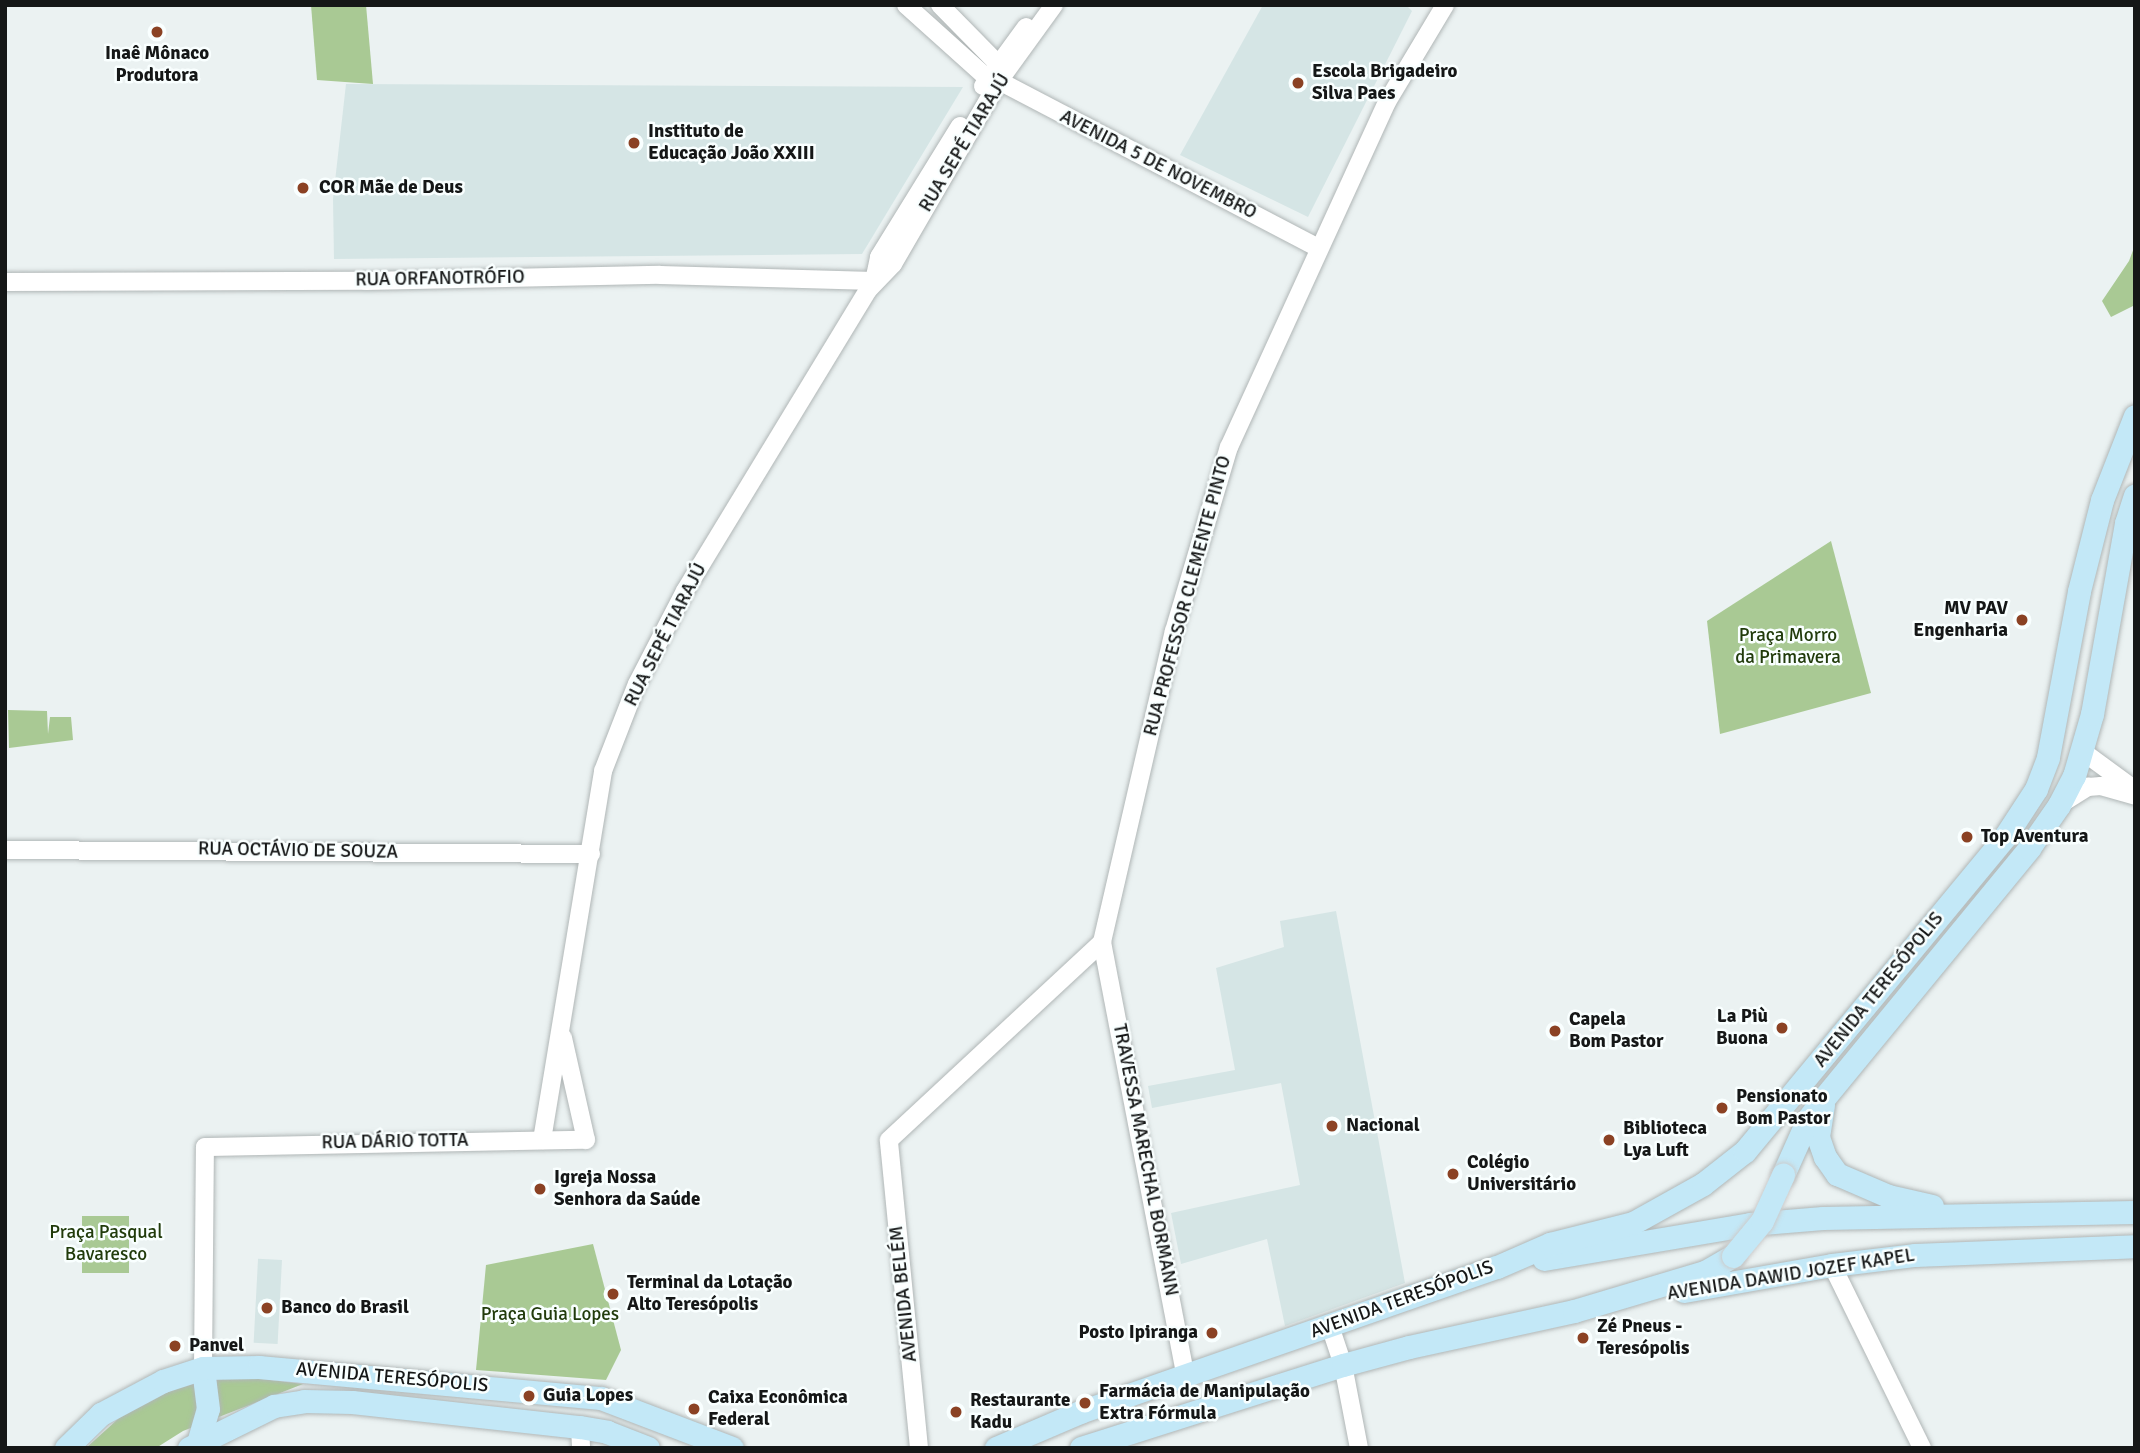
<!DOCTYPE html>
<meta charset="utf-8">
<style>
body{margin:0}
#map{position:relative;width:2140px;height:1453px;overflow:hidden;background:#ebf2f2;font-family:Signika,sans-serif}
div>[style]{position:absolute}
.built>*{inset:0;background:#d5e5e5;transform-origin:0 0}
.green>*{inset:0;background:#a9c994;transform-origin:0 0}
.roads{filter:drop-shadow(0 0 2px #b0b6b6) drop-shadow(0 0 2px #b0b6b6)}
.minor>*{height:18px;margin:-9px;padding:0 9px;transform-origin:9px;border-radius:9px;background:#fff}
.major>*{height:23px;margin:-11.5px;padding:0 11.5px;transform-origin:11.5px;border-radius:11.5px;background:#c3e8f7}
.bridges{filter:drop-shadow(0 0 2px #ccc) drop-shadow(0 0 2px #ccc)}
.major-bridge>*{height:23px;margin:-11.5px;padding:0 11.5px;transform-origin:11.5px;border-radius:11.5px;background:#c3e8f7}
.dots>*{width:19px;height:19px;translate:-50% -50%;box-sizing:border-box;border:4px solid #f9ffff;border-radius:50%}
span{translate:-50% -50%;white-space:nowrap;text-align:center;line-height:1.15;-webkit-text-stroke:5px #f9ffff;paint-order:stroke}
.poi-label{font-size:19px;color:#151717;font-weight:700}
.left{translate:0 -50%;text-align:left}
.right{translate:-100% -50%;text-align:right}
.street-label{font-size:19px;color:#151717}
.park-label{font-size:19px;color:#213b0b}
.frame{position:absolute;inset:0;border:7px solid #151717;pointer-events:none}
</style>
<div id="map">
<div class="built">
<div style="clip-path:polygon(1263px 5px,1406px 5px,1412px 11px,1308px 217px,1180px 155px)"></div>
<div style="clip-path:polygon(346px 84px,963px 87px,862px 254px,334px 259px,333px 199px)"></div>
<div style="clip-path:polygon(1336px 911px,1405px 1283px,1285px 1326px,1267px 1239px,1181px 1264px,1171px 1213px,1300px 1185px,1281px 1083px,1152px 1108px,1148px 1086px,1235px 1070px,1216px 968px,1284px 947px,1280px 921px)"></div>
<div style="left:282px;top:1260px;width:84px;height:24px;rotate:93deg"></div>
</div>
<div class="green">
<div style="clip-path:polygon(311px 5px,366px 5px,373px 84px,317px 80px)"></div>
<div style="clip-path:polygon(2135px 245px,2135px 305px,2111px 317px,2102px 301px,2129px 261px)"></div>
<div style="clip-path:polygon(1831px 541px,1871px 693px,1720px 734px,1707px 621px)"></div>
<div style="clip-path:polygon(8px 710px,47px 711px,48px 734px,50px 717px,71px 717px,73px 740px,9px 748px)"></div>
<div style="left:82px;top:1216px;width:47px;height:57px"></div>
<div style="clip-path:polygon(593px 1244px,621px 1350px,606px 1380px,476px 1370px,486px 1265px)"></div>
<div style="clip-path:polygon(239px 1376px,303px 1384px,183px 1431px,156px 1448px,86px 1448px,129px 1409px,184px 1385px)"></div>
</div>
<div class="roads">
<div class="minor">
<div style="left:906px;top:5px;width:109px;rotate:42deg"></div>
<div style="left:987px;top:78px;width:12px;rotate:14deg"></div>
<div style="left:999px;top:81px;width:359px;rotate:27.6deg"></div>
<div style="left:940px;top:5px;width:81px;rotate:45.5deg"></div>
<div style="left:997px;top:63px;width:11px;rotate:85deg"></div>
<div style="left:983px;top:86px;width:73px;rotate:-53.9deg"></div>
<div style="left:874px;top:281px;width:25px;rotate:-78deg"></div>
<div style="left:879px;top:257px;width:154px;rotate:-58.3deg"></div>
<div style="left:5px;top:282px;width:361px;rotate:-0.2deg"></div>
<div style="left:366px;top:281px;width:294px;rotate:-1.2deg"></div>
<div style="left:660px;top:275px;width:214px;rotate:1.6deg"></div>
<div style="left:2082px;top:751px;width:66px;rotate:36.3deg"></div>
<div style="left:2062px;top:803px;width:31px;rotate:-32deg"></div>
<div style="left:2088px;top:787px;width:13px;rotate:-4deg"></div>
<div style="left:2101px;top:786px;width:35px;rotate:16deg"></div>
<div style="left:5px;top:850px;width:586px;rotate:0.39deg"></div>
<div style="left:1102px;top:942px;width:444px;rotate:79.1deg"></div>
<div style="left:542px;top:1140px;width:374px;rotate:-80.6deg"></div>
<div style="left:603px;top:771px;width:93px;rotate:-68.7deg"></div>
<div style="left:637px;top:684px;width:105px;rotate:-62.7deg"></div>
<div style="left:685px;top:591px;width:352px;rotate:-58.7deg"></div>
<div style="left:868px;top:290px;width:36px;rotate:-46deg"></div>
<div style="left:893px;top:264px;width:211px;rotate:-59.9deg"></div>
<div style="left:999px;top:81px;width:94px;rotate:-54.1deg"></div>
<div style="left:1832px;top:1265px;width:204px;rotate:63.8deg"></div>
<div style="left:1330px;top:1326px;width:41px;rotate:71.6deg"></div>
<div style="left:1343px;top:1365px;width:85px;rotate:79.1deg"></div>
<div style="left:203px;top:1368px;width:221px;rotate:-89.5deg"></div>
<div style="left:205px;top:1147px;width:381px;rotate:-1.1deg"></div>
<div style="left:586px;top:1140px;width:105px;rotate:-102.7deg"></div>
<div style="left:580px;top:1427px;width:21px;rotate:87deg"></div>
<div style="left:919px;top:1448px;width:309px;rotate:-95.6deg"></div>
<div style="left:889px;top:1140px;width:291px;rotate:-42.9deg"></div>
<div style="left:1102px;top:942px;width:319px;rotate:-77deg"></div>
<div style="left:1174px;top:631px;width:192px;rotate:-73.4deg"></div>
<div style="left:1229px;top:447px;width:379px;rotate:-65.4deg"></div>
<div style="left:1387px;top:102px;width:113px;rotate:-59.1deg"></div>
</div>
<div class="major">
<div style="left:1823px;top:1105px;width:32px;rotate:99deg"></div>
<div style="left:1818px;top:1137px;width:21px;rotate:71deg"></div>
<div style="left:1825px;top:1157px;width:21px;rotate:55deg"></div>
<div style="left:1837px;top:1174px;width:56px;rotate:23.3deg"></div>
<div style="left:1888px;top:1196px;width:45px;rotate:12.8deg"></div>
<div style="left:1783px;top:1175px;width:61px;rotate:-65.9deg"></div>
<div style="left:1808px;top:1119px;width:26px;rotate:-53deg"></div>
<div style="left:1824px;top:1098px;width:323px;rotate:-50.6deg"></div>
<div style="left:2029px;top:848px;width:52px;rotate:-55.1deg"></div>
<div style="left:2059px;top:805px;width:33px;rotate:-63deg"></div>
<div style="left:2074px;top:776px;width:65px;rotate:-73.8deg"></div>
<div style="left:2092px;top:714px;width:194px;rotate:-79.9deg"></div>
<div style="left:2126px;top:523px;width:29px;rotate:-72deg"></div>
<div style="left:1544px;top:1259px;width:209px;rotate:-9.6deg"></div>
<div style="left:1750px;top:1224px;width:73px;rotate:-4.7deg"></div>
<div style="left:1823px;top:1218px;width:312px;rotate:-1.1deg"></div>
<div style="left:1684px;top:1291px;width:150px;rotate:-10deg"></div>
<div style="left:1832px;top:1265px;width:84px;rotate:-6.9deg"></div>
<div style="left:1915px;top:1255px;width:220px;rotate:-2.3deg"></div>
<div style="left:198px;top:1443px;width:35px;rotate:-74deg"></div>
<div style="left:208px;top:1409px;width:41px;rotate:-97deg"></div>
<div style="left:66px;top:1448px;width:49px;rotate:-44.2deg"></div>
<div style="left:101px;top:1414px;width:70px;rotate:-28deg"></div>
<div style="left:163px;top:1381px;width:42px;rotate:-18deg"></div>
<div style="left:203px;top:1368px;width:56px;rotate:-1deg"></div>
<div style="left:259px;top:1367px;width:343px;rotate:5.2deg"></div>
<div style="left:601px;top:1398px;width:140px;rotate:20.9deg"></div>
<div style="left:189px;top:1448px;width:95px;rotate:-26.3deg"></div>
<div style="left:274px;top:1406px;width:30px;rotate:-9deg"></div>
<div style="left:304px;top:1401px;width:48px;rotate:1.2deg"></div>
<div style="left:352px;top:1402px;width:229px;rotate:6.3deg"></div>
<div style="left:580px;top:1427px;width:27px;rotate:10deg"></div>
<div style="left:607px;top:1432px;width:44px;rotate:21.3deg"></div>
<div style="left:996px;top:1448px;width:91px;rotate:-23.2deg"></div>
<div style="left:1080px;top:1412px;width:441px;rotate:-19.2deg"></div>
<div style="left:1497px;top:1267px;width:58px;rotate:-23.5deg"></div>
<div style="left:1550px;top:1244px;width:86px;rotate:-14.2deg"></div>
<div style="left:1633px;top:1223px;width:80px;rotate:-29.1deg"></div>
<div style="left:1703px;top:1184px;width:53px;rotate:-38.2deg"></div>
<div style="left:1745px;top:1151px;width:410px;rotate:-50.4deg"></div>
<div style="left:2006px;top:835px;width:55px;rotate:-56.9deg"></div>
<div style="left:2036px;top:789px;width:34px;rotate:-69deg"></div>
<div style="left:2048px;top:757px;width:169px;rotate:-79.4deg"></div>
<div style="left:2079px;top:591px;width:94px;rotate:-75.8deg"></div>
<div style="left:2102px;top:500px;width:90px;rotate:-68.6deg"></div>
<div style="left:1081px;top:1448px;width:275px;rotate:-17.6deg"></div>
<div style="left:1343px;top:1365px;width:68px;rotate:-15.3deg"></div>
<div style="left:1409px;top:1347px;width:169px;rotate:-12.3deg"></div>
<div style="left:1574px;top:1311px;width:137px;rotate:-16.6deg"></div>
<div style="left:1705px;top:1272px;width:32px;rotate:-30deg"></div>
</div>
</div>
<div class="bridges">
<div class="major-bridge">
<div style="left:1733px;top:1256px;width:45px;rotate:-50.4deg"></div>
<div style="left:1762px;top:1221px;width:51px;rotate:-65.5deg"></div>
</div>
</div>
<div class="dots">
<div style="left:157px;top:32px;background:#8b4224"></div>
<div style="left:1298px;top:83px;background:#8b4224"></div>
<div style="left:634px;top:143px;background:#8b4224"></div>
<div style="left:303px;top:188px;background:#8b4224"></div>
<div style="left:2022px;top:620px;background:#8b4224"></div>
<div style="left:1967px;top:837px;background:#8b4224"></div>
<div style="left:1782px;top:1028px;background:#8b4224"></div>
<div style="left:1555px;top:1031px;background:#8b4224"></div>
<div style="left:1722px;top:1108px;background:#8b4224"></div>
<div style="left:1332px;top:1126px;background:#8b4224"></div>
<div style="left:1609px;top:1140px;background:#8b4224"></div>
<div style="left:1453px;top:1174px;background:#8b4224"></div>
<div style="left:540px;top:1189px;background:#8b4224"></div>
<div style="left:613px;top:1294px;background:#8b4224"></div>
<div style="left:267px;top:1308px;background:#8b4224"></div>
<div style="left:1212px;top:1333px;background:#8b4224"></div>
<div style="left:1583px;top:1338px;background:#8b4224"></div>
<div style="left:175px;top:1346px;background:#8b4224"></div>
<div style="left:529px;top:1396px;background:#8b4224"></div>
<div style="left:1085px;top:1403px;background:#8b4224"></div>
<div style="left:694px;top:1409px;background:#8b4224"></div>
<div style="left:956px;top:1412px;background:#8b4224"></div>
</div>
<div class="poi-label">
<span style="left:157px;top:65px">Inaê Mônaco<br>Produtora</span>
<span class="left" style="left:1312px;top:83px">Escola Brigadeiro<br>Silva Paes</span>
<span class="left" style="left:648px;top:143px">Instituto de<br>Educação João XXIII</span>
<span class="left" style="left:319px;top:188px">COR Mãe de Deus</span>
<span class="right" style="left:2008px;top:620px">MV PAV<br>Engenharia</span>
<span class="left" style="left:1981px;top:837px">Top Aventura</span>
<span class="right" style="left:1768px;top:1028px">La Più<br>Buona</span>
<span class="left" style="left:1569px;top:1031px">Capela<br>Bom Pastor</span>
<span class="left" style="left:1736px;top:1108px">Pensionato<br>Bom Pastor</span>
<span class="left" style="left:1346px;top:1126px">Nacional</span>
<span class="left" style="left:1623px;top:1140px">Biblioteca<br>Lya Luft</span>
<span class="left" style="left:1467px;top:1174px">Colégio<br>Universitário</span>
<span class="left" style="left:554px;top:1189px">Igreja Nossa<br>Senhora da Saúde</span>
<span class="left" style="left:627px;top:1294px">Terminal da Lotação<br>Alto Teresópolis</span>
<span class="left" style="left:281px;top:1308px">Banco do Brasil</span>
<span class="left" style="left:1597px;top:1338px">Zé Pneus -<br>Teresópolis</span>
<span class="right" style="left:1198px;top:1333px">Posto Ipiranga</span>
<span class="left" style="left:189px;top:1346px">Panvel</span>
<span class="left" style="left:1099px;top:1403px">Farmácia de Manipulação<br>Extra Fórmula</span>
<span class="left" style="left:543px;top:1396px">Guia Lopes</span>
<span class="left" style="left:708px;top:1409px">Caixa Econômica<br>Federal</span>
<span class="left" style="left:970px;top:1412px">Restaurante<br>Kadu</span>
</div>
<div class="street-label">
<span style="left:965px;top:143px;rotate:-59deg">RUA SEPÉ TIARAJÚ</span>
<span style="left:1158px;top:165px;rotate:27deg">AVENIDA 5 DE NOVEMBRO</span>
<span style="left:440px;top:279px;rotate:-1deg">RUA ORFANOTRÓFIO</span>
<span style="left:1188px;top:596px;rotate:-75deg">RUA PROFESSOR CLEMENTE PINTO</span>
<span style="left:666px;top:635px;rotate:-63deg">RUA SEPÉ TIARAJÚ</span>
<span style="left:298px;top:851px;rotate:1deg">RUA OCTÁVIO DE SOUZA</span>
<span style="left:1879px;top:990px;rotate:-51deg">AVENIDA TERESÓPOLIS</span>
<span style="left:395px;top:1142px;rotate:-1deg">RUA DÁRIO TOTTA</span>
<span style="left:1145px;top:1160px;rotate:79deg">TRAVESSA MARECHAL BORMANN</span>
<span style="left:1791px;top:1275px;rotate:-9deg">AVENIDA DAWID JOZEF KAPEL</span>
<span style="left:904px;top:1294px;rotate:-96deg">AVENIDA BELÉM</span>
<span style="left:1402px;top:1300px;rotate:-20deg">AVENIDA TERESÓPOLIS</span>
<span style="left:392px;top:1378px;rotate:5deg">AVENIDA TERESÓPOLIS</span>
</div>
<div class="park-label">
<span style="left:1788px;top:647px">Praça Morro<br>da Primavera</span>
<span style="left:106px;top:1244px">Praça Pasqual<br>Bavaresco</span>
<span style="left:550px;top:1315px">Praça Guia Lopes</span>
</div>
<div class="frame"></div>
</div>
